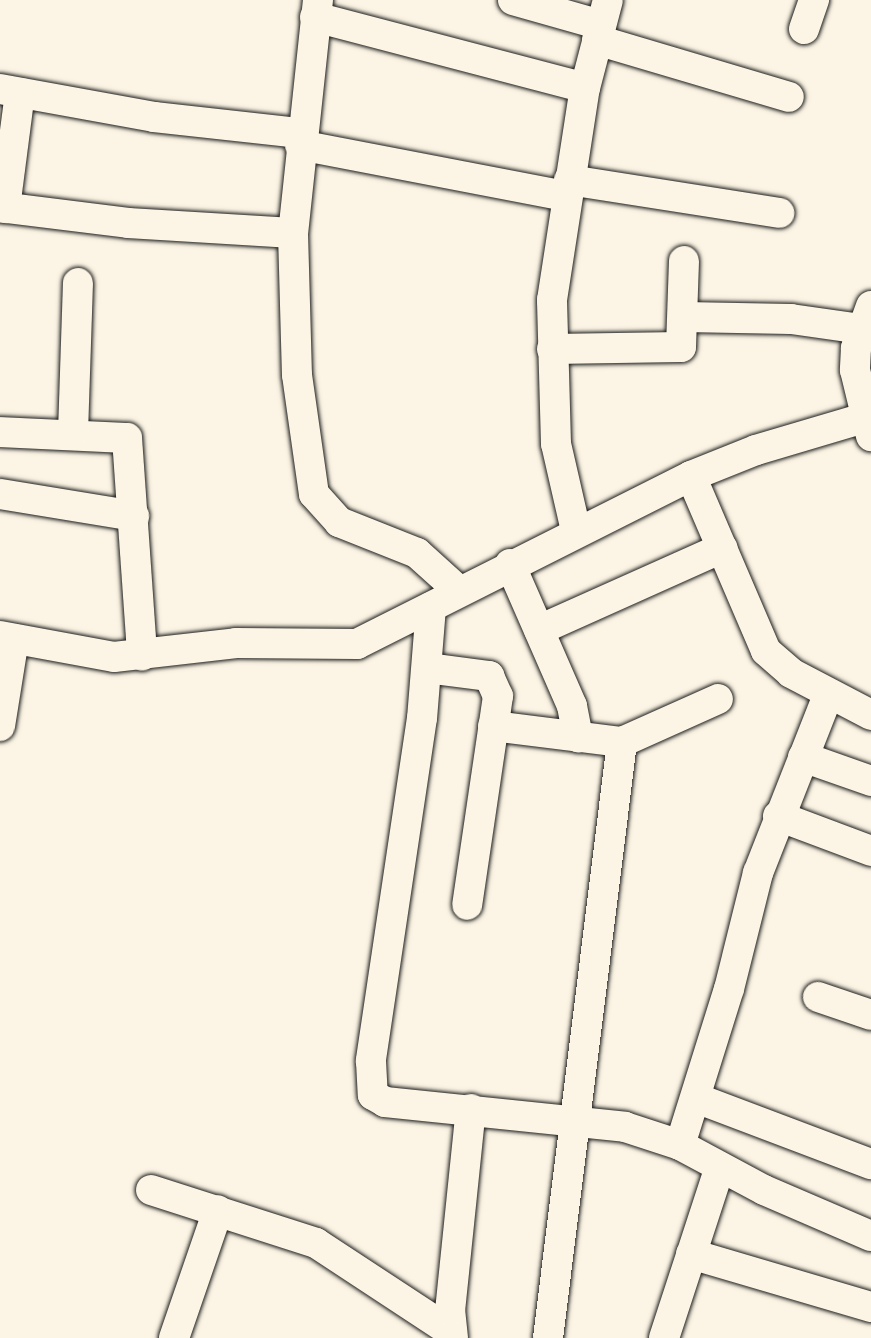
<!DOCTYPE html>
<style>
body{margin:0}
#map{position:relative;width:871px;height:1338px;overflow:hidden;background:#fcf5e5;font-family:Mynerve,sans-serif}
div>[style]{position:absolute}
.roads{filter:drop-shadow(0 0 2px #1c1c1c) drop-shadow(0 0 2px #1c1c1c)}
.minor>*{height:30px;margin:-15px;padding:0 15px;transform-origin:15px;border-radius:15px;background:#fcf5e5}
span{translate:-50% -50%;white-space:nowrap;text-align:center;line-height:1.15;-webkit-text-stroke:4.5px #fcf5e5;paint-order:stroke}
</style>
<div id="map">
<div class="roads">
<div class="minor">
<div style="left:318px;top:0;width:234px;rotate:96.1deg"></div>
<div style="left:293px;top:233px;width:142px;rotate:88.4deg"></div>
<div style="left:297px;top:375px;width:120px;rotate:81.9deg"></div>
<div style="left:314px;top:494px;width:38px;rotate:48deg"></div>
<div style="left:339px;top:522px;width:84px;rotate:21.7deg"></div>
<div style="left:417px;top:553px;width:57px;rotate:42.1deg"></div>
<div style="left:513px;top:0;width:91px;rotate:15.9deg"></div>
<div style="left:315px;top:17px;width:279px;rotate:14.7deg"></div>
<div style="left:804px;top:29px;width:31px;rotate:-71deg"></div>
<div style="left:597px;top:40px;width:200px;rotate:16.5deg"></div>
<div style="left:0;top:89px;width:157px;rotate:10.3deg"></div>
<div style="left:154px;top:117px;width:147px;rotate:6.3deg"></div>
<div style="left:300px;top:145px;width:271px;rotate:10.9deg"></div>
<div style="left:569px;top:180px;width:213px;rotate:8.9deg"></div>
<div style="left:0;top:207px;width:129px;rotate:7.1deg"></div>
<div style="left:128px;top:223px;width:165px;rotate:3.5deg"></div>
<div style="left:5px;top:208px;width:116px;rotate:-82.6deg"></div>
<div style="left:871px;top:306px;width:45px;rotate:109.7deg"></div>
<div style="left:856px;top:348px;width:22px;rotate:93deg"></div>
<div style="left:855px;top:370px;width:68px;rotate:76.4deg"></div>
<div style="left:684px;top:317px;width:107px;rotate:1.1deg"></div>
<div style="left:791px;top:319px;width:71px;rotate:8.1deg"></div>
<div style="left:552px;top:349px;width:129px;rotate:-0.9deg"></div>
<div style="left:681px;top:347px;width:86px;rotate:-88deg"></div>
<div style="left:0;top:432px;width:127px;rotate:2.7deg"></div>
<div style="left:127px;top:438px;width:218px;rotate:86deg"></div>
<div style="left:73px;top:433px;width:150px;rotate:-88.1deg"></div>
<div style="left:691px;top:476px;width:190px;rotate:66.8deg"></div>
<div style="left:766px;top:651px;width:33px;rotate:41deg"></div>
<div style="left:791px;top:673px;width:90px;rotate:27.7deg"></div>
<div style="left:0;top:494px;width:136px;rotate:9.3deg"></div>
<div style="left:576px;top:531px;width:89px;rotate:-102.9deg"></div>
<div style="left:556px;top:444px;width:144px;rotate:-91.6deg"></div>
<div style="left:552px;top:300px;width:215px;rotate:-81.2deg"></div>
<div style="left:585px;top:88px;width:91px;rotate:-75.4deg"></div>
<div style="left:510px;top:564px;width:155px;rotate:66.4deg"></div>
<div style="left:572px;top:706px;width:32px;rotate:79deg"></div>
<div style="left:431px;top:607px;width:111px;rotate:94.6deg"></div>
<div style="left:422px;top:718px;width:347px;rotate:98.5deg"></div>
<div style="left:371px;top:1061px;width:34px;rotate:87deg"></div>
<div style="left:373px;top:1095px;width:14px;rotate:30deg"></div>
<div style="left:385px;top:1102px;width:241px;rotate:5.9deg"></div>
<div style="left:625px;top:1127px;width:58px;rotate:18.1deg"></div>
<div style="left:680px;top:1145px;width:95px;rotate:28.2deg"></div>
<div style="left:764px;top:1190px;width:116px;rotate:23.3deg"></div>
<div style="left:539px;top:630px;width:201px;rotate:-24.1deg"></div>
<div style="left:0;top:636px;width:116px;rotate:10.4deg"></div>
<div style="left:114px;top:657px;width:123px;rotate:-6.5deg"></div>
<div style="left:236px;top:643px;width:121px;rotate:0.5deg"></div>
<div style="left:357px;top:644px;width:374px;rotate:-26.7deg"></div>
<div style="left:691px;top:476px;width:70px;rotate:-21.8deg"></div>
<div style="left:756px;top:450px;width:120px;rotate:-16.5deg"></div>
<div style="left:427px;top:668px;width:63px;rotate:7.4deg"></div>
<div style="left:489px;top:676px;width:22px;rotate:66deg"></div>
<div style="left:498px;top:696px;width:211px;rotate:98.4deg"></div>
<div style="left:0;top:726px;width:88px;rotate:-80.9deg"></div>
<div style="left:493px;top:726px;width:130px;rotate:7.1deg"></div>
<div style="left:622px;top:742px;width:105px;rotate:-24.1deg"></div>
<div style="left:803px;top:757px;width:72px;rotate:19.4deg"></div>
<div style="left:778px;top:816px;width:99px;rotate:20.6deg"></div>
<div style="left:818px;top:997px;width:56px;rotate:18.8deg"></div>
<div style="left:696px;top:1098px;width:187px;rotate:20.7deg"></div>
<div style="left:680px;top:1145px;width:164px;rotate:-72.6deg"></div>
<div style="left:729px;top:989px;width:120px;rotate:-76deg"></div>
<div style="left:758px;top:873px;width:191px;rotate:-68.5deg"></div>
<div style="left:151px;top:1190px;width:173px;rotate:17.8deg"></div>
<div style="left:316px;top:1243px;width:160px;rotate:33.3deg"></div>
<div style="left:691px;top:1254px;width:188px;rotate:16.4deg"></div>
<div style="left:174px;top:1338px;width:135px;rotate:-71deg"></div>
<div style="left:453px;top:1338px;width:27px;rotate:-96deg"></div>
<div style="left:450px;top:1311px;width:203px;rotate:-84.1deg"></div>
<div style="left:548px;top:1338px;width:601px;rotate:-82.92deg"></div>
<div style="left:664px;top:1338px;width:180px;rotate:-71.9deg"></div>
</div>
</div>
</div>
